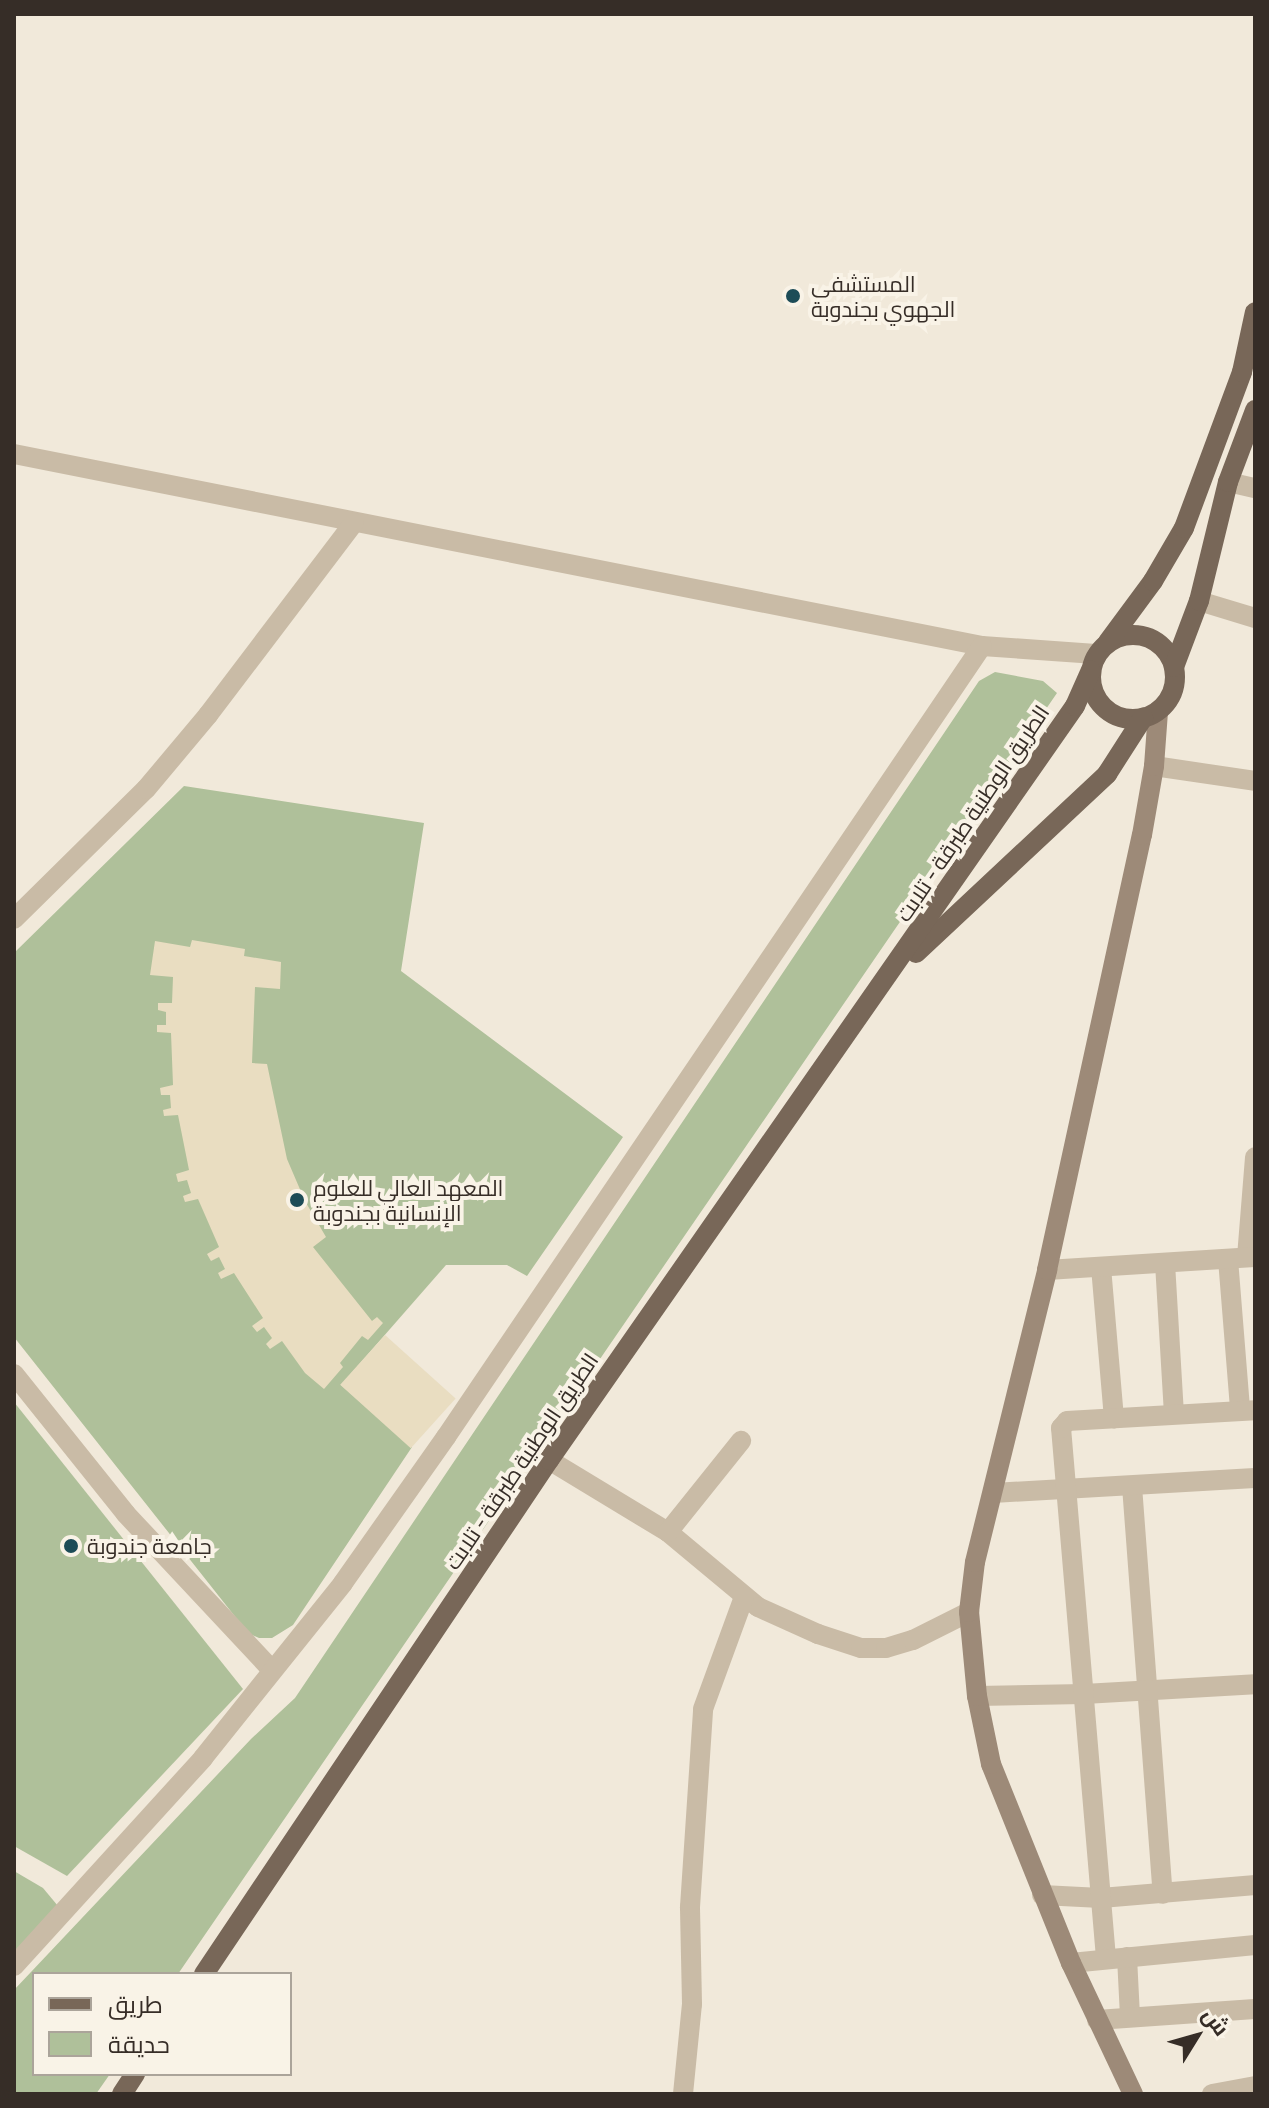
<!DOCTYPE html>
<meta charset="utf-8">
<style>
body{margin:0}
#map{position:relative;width:1269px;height:2108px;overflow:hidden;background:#f1e9da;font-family:Commissioner,Cairo,sans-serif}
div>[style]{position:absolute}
.green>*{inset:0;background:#afc09a}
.plaza>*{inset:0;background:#e9ddc1;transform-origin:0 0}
.street>*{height:20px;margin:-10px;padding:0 10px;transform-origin:10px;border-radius:10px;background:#c9bba6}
.secondary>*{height:20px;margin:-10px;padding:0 10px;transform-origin:10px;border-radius:10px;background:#9d8a78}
.primary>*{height:20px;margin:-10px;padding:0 10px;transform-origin:10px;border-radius:10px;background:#786758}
.primary>.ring{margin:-10px;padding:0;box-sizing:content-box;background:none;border:20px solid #786758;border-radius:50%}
.dots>*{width:22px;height:22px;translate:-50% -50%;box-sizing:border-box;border:4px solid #f9f3e7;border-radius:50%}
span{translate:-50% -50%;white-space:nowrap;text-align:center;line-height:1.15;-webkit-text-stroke:8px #f9f3e7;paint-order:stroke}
.poi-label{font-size:22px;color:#362d27}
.left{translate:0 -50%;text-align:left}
.street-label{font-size:22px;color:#362d27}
.frame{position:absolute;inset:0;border:16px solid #362d27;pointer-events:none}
.legend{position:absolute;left:32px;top:1972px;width:260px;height:104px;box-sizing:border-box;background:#f9f3e7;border:2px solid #aba49a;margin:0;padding:10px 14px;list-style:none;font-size:24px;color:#362d27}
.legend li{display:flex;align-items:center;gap:16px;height:40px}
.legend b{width:40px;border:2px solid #aba49a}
.north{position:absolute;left:1157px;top:1996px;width:80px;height:80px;-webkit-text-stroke:6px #f9f3e7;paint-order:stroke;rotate:53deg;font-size:22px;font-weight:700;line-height:32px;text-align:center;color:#362d27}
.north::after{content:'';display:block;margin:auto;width:28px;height:36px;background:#362d27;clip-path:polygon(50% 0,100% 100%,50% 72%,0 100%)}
</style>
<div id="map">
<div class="green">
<div style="clip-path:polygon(995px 672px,1043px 681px,1057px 693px,178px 1974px,34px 1974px,34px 2074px,110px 2074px,96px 2094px,14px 2094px,14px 1990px,251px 1739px,295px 1698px,979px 681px)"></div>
<div style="clip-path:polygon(184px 786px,424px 823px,401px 971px,623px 1137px,527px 1276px,507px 1265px,446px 1265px,341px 1385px,412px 1447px,293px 1625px,272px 1638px,259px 1638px,248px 1633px,14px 1337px,14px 953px)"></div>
<div style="clip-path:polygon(14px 1402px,243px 1689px,67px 1876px,14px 1846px)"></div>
<div style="clip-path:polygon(14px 1871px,43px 1888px,58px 1906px,14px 1952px)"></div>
</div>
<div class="plaza">
<div style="clip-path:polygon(192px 940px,245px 949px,244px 956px,281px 962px,280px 989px,255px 987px,252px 1063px,267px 1064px,287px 1159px,305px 1201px,326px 1237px,313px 1247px,372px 1321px,377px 1317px,383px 1323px,368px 1340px,362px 1336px,340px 1363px,343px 1367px,324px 1389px,305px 1373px,282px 1341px,270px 1349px,266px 1344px,272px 1338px,264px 1327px,257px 1332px,252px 1326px,263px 1318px,234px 1273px,221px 1279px,218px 1273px,225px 1269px,219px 1257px,211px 1261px,207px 1254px,219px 1247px,198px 1199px,185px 1202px,183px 1196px,191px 1193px,187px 1180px,178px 1182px,176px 1174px,189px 1170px,178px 1115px,164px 1116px,163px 1110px,171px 1108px,170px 1095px,161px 1095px,160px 1088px,173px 1085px,171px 1033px,157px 1032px,157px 1025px,166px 1025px,166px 1012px,158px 1010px,158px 1003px,172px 1003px,173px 977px,150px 975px,155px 941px,190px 947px)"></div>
<div style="left:385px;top:1335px;width:95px;height:67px;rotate:42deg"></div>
</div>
<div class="street">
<div style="left:14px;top:454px;width:987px;rotate:11.22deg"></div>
<div style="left:982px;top:646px;width:114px;rotate:4deg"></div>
<div style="left:1228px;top:482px;width:28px;rotate:13deg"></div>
<div style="left:1199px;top:601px;width:59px;rotate:16.9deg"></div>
<div style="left:1154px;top:766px;width:102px;rotate:8.4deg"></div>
<div style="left:14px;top:919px;width:185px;rotate:-44.6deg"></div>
<div style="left:146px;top:789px;width:97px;rotate:-50deg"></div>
<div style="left:208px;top:715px;width:241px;rotate:-52.8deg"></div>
<div style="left:1247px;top:1257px;width:100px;rotate:-85.4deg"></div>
<div style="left:1228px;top:1259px;width:150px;rotate:85.4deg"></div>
<div style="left:1165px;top:1263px;width:151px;rotate:86.6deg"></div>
<div style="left:1101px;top:1267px;width:152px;rotate:85.1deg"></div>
<div style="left:1047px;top:1270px;width:208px;rotate:-3.6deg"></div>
<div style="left:14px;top:1374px;width:179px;rotate:51.3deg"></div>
<div style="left:126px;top:1514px;width:212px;rotate:46.9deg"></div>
<div style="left:549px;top:1460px;width:139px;rotate:31.2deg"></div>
<div style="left:668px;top:1532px;width:117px;rotate:39.8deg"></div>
<div style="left:758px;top:1607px;width:66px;rotate:24.2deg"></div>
<div style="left:818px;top:1634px;width:45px;rotate:18deg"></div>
<div style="left:861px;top:1648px;width:25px"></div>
<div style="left:886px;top:1648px;width:28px;rotate:-17deg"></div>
<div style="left:913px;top:1640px;width:63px;rotate:-26.6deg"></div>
<div style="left:1132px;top:1486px;width:409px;rotate:85.7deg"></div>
<div style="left:993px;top:1493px;width:262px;rotate:-3.3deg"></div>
<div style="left:668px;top:1532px;width:117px;rotate:-51.3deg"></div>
<div style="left:977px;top:1696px;width:107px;rotate:-1.1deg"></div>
<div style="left:1084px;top:1694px;width:171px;rotate:-3.3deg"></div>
<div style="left:1042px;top:1895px;width:59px;rotate:2.9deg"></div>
<div style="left:1101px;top:1898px;width:155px;rotate:-4.8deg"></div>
<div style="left:1127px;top:1957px;width:59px;rotate:87.1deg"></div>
<div style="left:1106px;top:1958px;width:532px;rotate:-94.85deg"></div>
<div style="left:1061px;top:1428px;width:9px;rotate:-49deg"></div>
<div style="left:1067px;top:1421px;width:188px;rotate:-3.3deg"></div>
<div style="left:1071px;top:1963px;width:185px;rotate:-5.6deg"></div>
<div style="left:14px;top:1966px;width:281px;rotate:-47.7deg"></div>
<div style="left:203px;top:1758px;width:224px;rotate:-51.3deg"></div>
<div style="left:343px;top:1583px;width:179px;rotate:-54.8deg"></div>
<div style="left:446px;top:1437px;width:955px;rotate:-55.88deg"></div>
<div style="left:1097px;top:2020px;width:158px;rotate:-4deg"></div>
<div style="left:683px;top:2094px;width:90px;rotate:-84.3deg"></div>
<div style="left:692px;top:2004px;width:97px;rotate:-91.2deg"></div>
<div style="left:690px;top:1907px;width:198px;rotate:-86.2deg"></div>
<div style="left:703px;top:1709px;width:119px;rotate:-69.9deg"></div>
<div style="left:1212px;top:2094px;width:44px;rotate:-10.5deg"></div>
</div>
<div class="secondary">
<div style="left:1133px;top:2094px;width:145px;rotate:-115.3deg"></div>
<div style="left:1071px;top:1963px;width:214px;rotate:-111.9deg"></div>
<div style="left:991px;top:1764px;width:69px;rotate:-101.6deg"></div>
<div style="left:977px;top:1696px;width:84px;rotate:-95.4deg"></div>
<div style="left:969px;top:1612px;width:50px;rotate:-83.2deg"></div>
<div style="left:975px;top:1562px;width:301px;rotate:-76.1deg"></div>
<div style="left:1047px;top:1270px;width:445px;rotate:-77.7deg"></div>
<div style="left:1142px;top:835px;width:70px;rotate:-80.1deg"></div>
<div style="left:1154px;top:766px;width:55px;rotate:-85.8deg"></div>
</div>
<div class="primary">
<div class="ring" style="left:1091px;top:635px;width:64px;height:64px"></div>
<div style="left:1108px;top:642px;width:76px;rotate:-53.6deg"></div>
<div style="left:1153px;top:581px;width:61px;rotate:-59.7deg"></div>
<div style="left:1184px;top:528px;width:166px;rotate:-69.6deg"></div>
<div style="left:1242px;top:372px;width:61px;rotate:-77.8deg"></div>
<div style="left:1174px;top:667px;width:71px;rotate:-69.3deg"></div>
<div style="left:1199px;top:601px;width:122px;rotate:-76.3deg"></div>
<div style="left:1228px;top:482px;width:77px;rotate:-69.4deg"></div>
<div style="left:916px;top:953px;width:262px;rotate:-43.1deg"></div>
<div style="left:1107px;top:774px;width:67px;rotate:-57.3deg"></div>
<div style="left:204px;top:1974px;width:619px;rotate:-56.13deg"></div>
<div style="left:549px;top:1460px;width:919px;rotate:-55.1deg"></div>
<div style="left:1075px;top:706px;width:39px;rotate:-66deg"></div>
<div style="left:122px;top:2094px;width:24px;rotate:-57deg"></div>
</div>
<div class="dots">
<div style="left:793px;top:296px;background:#1d4c57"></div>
<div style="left:297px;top:1200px;background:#1d4c57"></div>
<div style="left:71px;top:1546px;background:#1d4c57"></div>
</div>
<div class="poi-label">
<span class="left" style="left:811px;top:296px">المستشفى<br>الجهوي بجندوبة</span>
<span class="left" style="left:313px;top:1200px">المعهد العالي للعلوم<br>الإنسانية بجندوبة</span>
<span class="left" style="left:87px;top:1546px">جامعة جندوبة</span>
</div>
<div class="street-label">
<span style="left:972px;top:813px;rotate:-56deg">الطريق الوطنية طبرقة - تلابت</span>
<span style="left:521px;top:1461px;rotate:-56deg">الطريق الوطنية طبرقة - تلابت</span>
</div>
<div class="frame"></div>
<ul class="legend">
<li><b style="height:10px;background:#786758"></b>طريق</li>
<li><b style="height:22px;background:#afc09a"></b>حديقة</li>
</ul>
<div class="north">ش</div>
</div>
